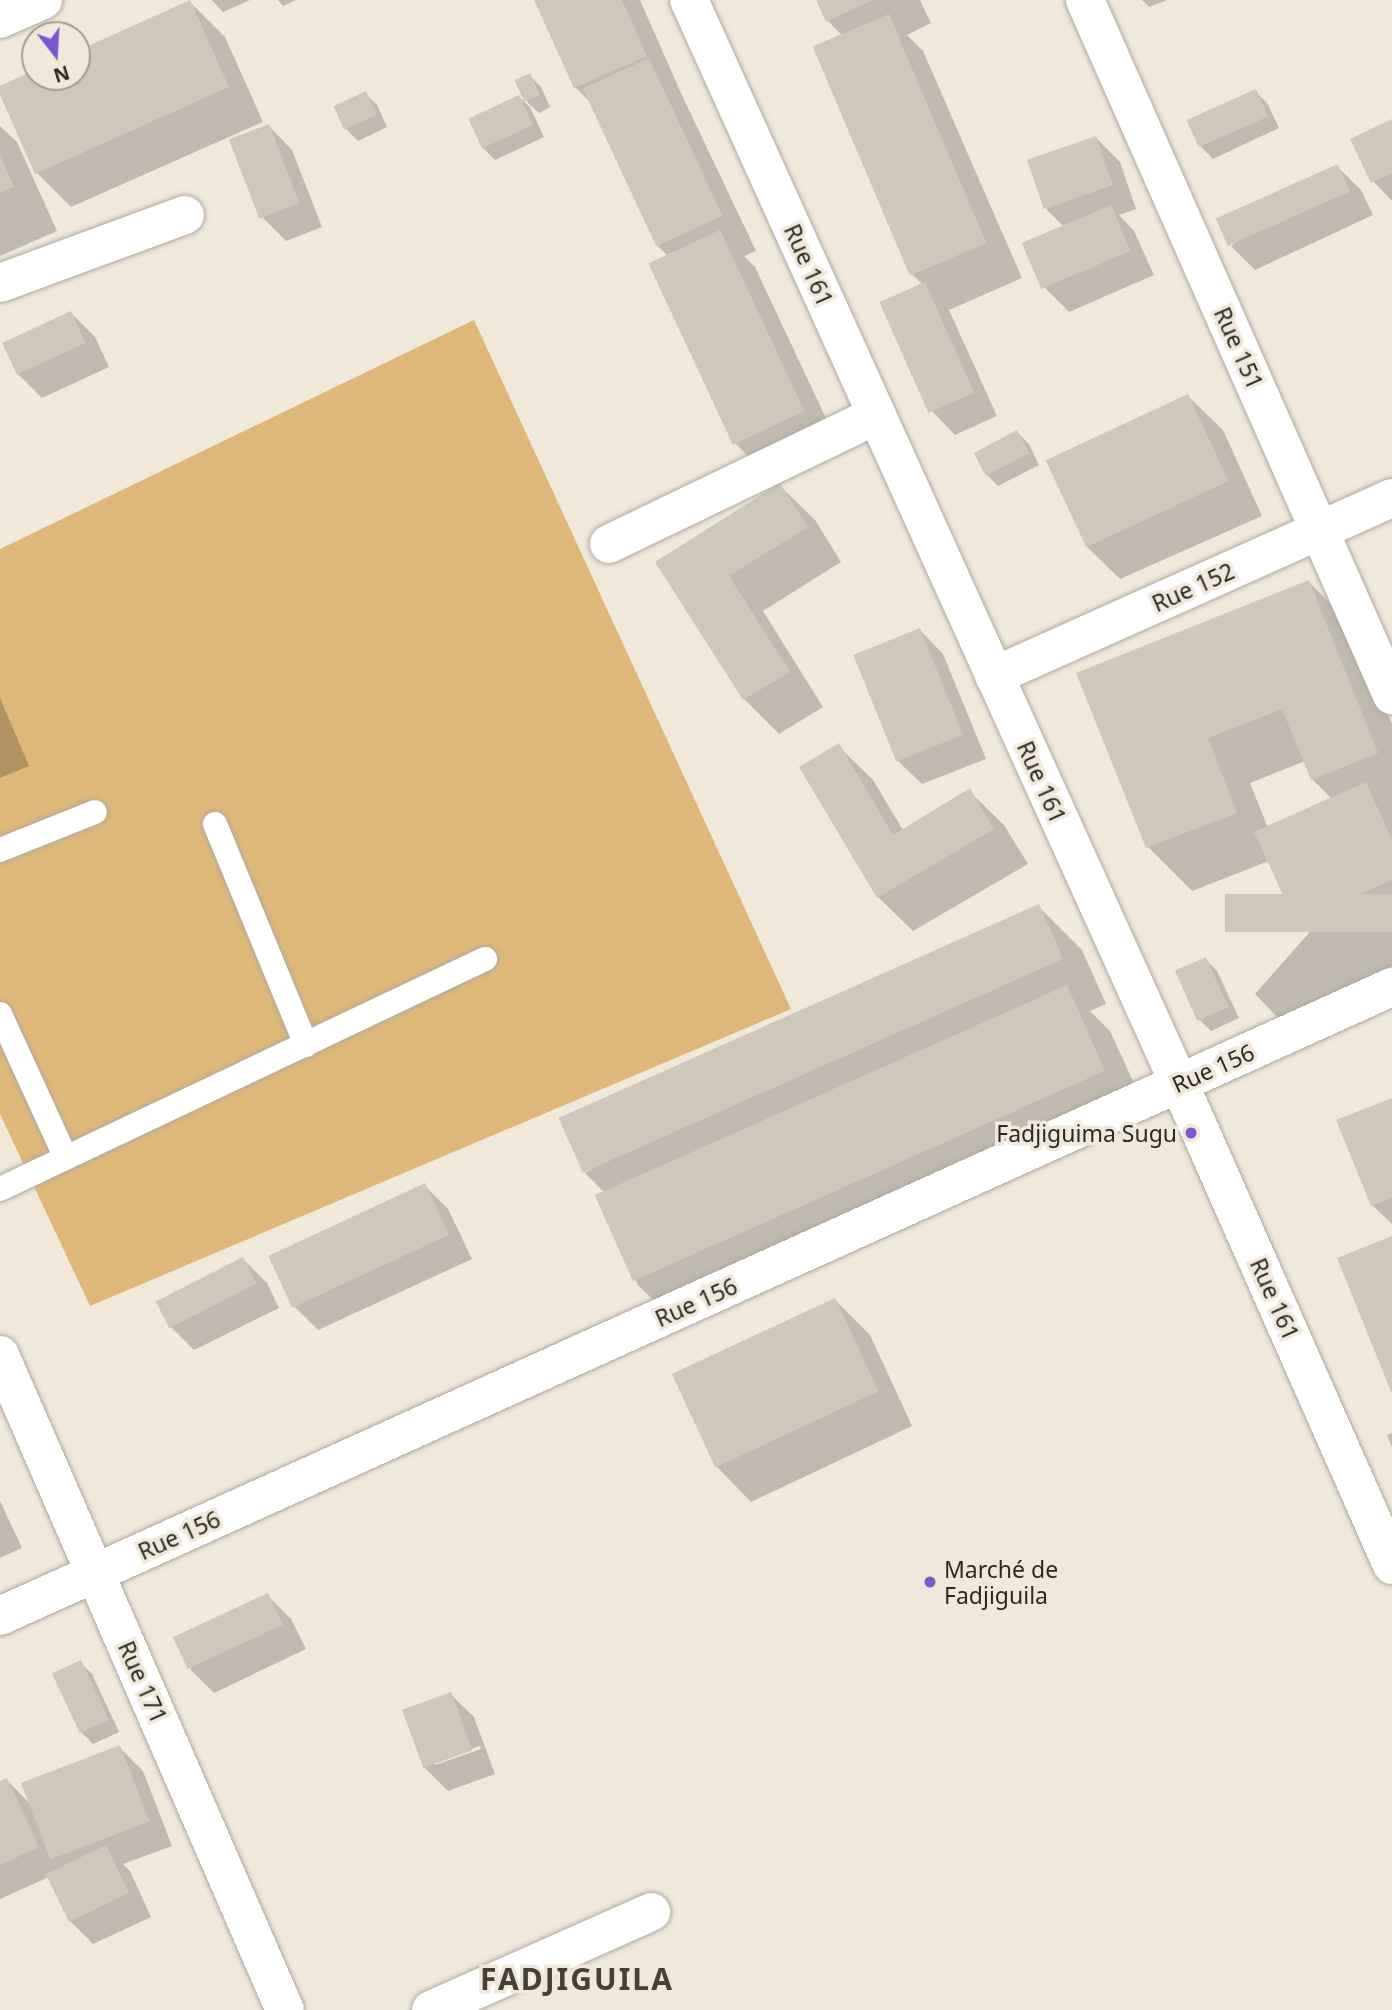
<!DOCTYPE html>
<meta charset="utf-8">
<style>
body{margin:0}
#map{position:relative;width:1392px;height:2010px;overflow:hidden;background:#efe8db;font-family:"Noto Sans",sans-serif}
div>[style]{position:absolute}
.green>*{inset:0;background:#ddb879}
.shadow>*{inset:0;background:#0003}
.building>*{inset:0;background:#cec7bb;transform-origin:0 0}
.roads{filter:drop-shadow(0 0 2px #b0a89d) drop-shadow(0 0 2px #b0a89d)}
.service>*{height:24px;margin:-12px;padding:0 12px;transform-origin:12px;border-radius:12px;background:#fff}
.minor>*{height:38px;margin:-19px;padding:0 19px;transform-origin:19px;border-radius:19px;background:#fff}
.secondary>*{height:38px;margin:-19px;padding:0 19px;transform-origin:19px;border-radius:19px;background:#fff}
.dots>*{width:19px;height:19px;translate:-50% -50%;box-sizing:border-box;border:4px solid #efe8db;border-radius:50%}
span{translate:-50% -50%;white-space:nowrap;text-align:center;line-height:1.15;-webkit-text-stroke:7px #efe8db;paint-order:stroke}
.street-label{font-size:23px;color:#2c2925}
.poi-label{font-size:23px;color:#2c2925}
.right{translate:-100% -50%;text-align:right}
.left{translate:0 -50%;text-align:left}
.district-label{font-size:30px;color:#464036;font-weight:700;letter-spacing:2px}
.north{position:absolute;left:21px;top:21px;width:70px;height:70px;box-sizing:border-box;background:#efe8db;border:2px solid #a19c92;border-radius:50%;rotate:163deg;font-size:19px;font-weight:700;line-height:28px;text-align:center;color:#2c2925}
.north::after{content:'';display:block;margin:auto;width:24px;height:32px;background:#7c57d1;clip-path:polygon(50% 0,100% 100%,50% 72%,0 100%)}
</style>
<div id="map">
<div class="green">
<div style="clip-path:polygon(474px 320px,791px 1009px,90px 1306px,0 1114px,0 549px)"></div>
</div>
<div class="shadow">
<div style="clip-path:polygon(212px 0,250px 0,223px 12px)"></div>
<div style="clip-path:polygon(278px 0,296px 0,283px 6px)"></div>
<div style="clip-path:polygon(536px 0,640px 0,680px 91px,756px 251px,744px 256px,755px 267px,839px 446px,771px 479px,736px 444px,669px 257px,658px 246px,591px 103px,575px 87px)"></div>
<div style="clip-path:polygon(818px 0,920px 0,931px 23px,907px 35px,923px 51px,1022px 278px,949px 310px,997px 416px,955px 435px,932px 411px,882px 303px,923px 285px,913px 275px,814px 47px,842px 35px,828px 21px)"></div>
<div style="clip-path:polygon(1142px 0,1167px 0,1149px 7px)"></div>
<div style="clip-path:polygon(190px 2px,225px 37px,263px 122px,71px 207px,37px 173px,0 88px,35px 72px,35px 77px,77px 77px,77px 53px)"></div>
<div style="clip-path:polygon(529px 75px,541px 87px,550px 107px,539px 113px,528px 103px,517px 81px)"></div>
<div style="clip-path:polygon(1255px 91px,1267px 103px,1279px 128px,1213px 159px,1201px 147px)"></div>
<div style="clip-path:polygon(365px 93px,377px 105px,387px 127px,358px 141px,346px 129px)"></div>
<div style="clip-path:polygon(519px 97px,530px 107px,544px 137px,495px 160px,483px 148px)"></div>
<div style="clip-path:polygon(1392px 121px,1392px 201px,1373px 181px)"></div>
<div style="clip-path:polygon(0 126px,17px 142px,57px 231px,0 256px)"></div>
<div style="clip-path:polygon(269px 126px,292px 150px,322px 227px,286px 241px,262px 217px,232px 140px)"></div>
<div style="clip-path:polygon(1096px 138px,1120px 162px,1136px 209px,1119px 215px,1134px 231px,1154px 275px,1069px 312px,1045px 288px,1025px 246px,1065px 228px,1046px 209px)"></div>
<div style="clip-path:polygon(1337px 166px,1361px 190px,1373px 215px,1255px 270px,1231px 246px)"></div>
<div style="clip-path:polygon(71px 313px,95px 337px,109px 367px,42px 398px,18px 374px)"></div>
<div style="clip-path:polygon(1188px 396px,1223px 430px,1262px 516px,1120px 579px,1085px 545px)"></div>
<div style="clip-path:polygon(1017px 432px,1029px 444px,1039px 465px,998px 486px,986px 474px)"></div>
<div style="clip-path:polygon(780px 486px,815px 520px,841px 562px,763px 611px,823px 707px,779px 734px,744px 699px,658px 562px)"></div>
<div style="clip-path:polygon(evenodd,1309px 582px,1353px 627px,1392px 724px,1392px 966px,1278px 1018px,1255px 994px,1309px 933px,1298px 922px,1269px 861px,1192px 891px,1148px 847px,1078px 673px,1309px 582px,1305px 761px,1312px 779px,1332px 799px,1268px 828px,1250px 783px,1305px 761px)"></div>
<div style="clip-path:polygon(920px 630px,943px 654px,986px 759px,922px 784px,898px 761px)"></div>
<div style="clip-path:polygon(0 698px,29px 766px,0 778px)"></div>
<div style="clip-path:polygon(838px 746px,873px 780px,903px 830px,969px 791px,1004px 825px,1028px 864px,913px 931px,878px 897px)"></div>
<div style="clip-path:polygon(1038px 906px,1082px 950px,1106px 1004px,1090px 1011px,1110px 1031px,1149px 1116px,681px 1328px,637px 1284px,608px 1196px,585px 1173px)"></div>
<div style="clip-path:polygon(1205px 959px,1217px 971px,1239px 1018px,1211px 1031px,1199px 1019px)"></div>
<div style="clip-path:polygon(1392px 1100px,1392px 1224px,1372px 1205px)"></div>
<div style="clip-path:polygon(424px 1185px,448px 1209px,472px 1259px,318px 1330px,294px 1306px)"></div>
<div style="clip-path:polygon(243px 1259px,267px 1283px,279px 1308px,194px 1350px,170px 1326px)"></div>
<div style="clip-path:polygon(835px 1300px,870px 1335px,912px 1426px,751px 1502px,717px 1467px)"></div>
<div style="clip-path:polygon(1392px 1433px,1392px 1447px,1387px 1435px)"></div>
<div style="clip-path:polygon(0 1501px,22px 1548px,0 1558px)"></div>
<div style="clip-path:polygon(267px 1595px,291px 1619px,306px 1649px,214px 1693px,190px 1669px)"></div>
<div style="clip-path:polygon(80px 1662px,92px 1674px,119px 1732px,93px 1744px,81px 1732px)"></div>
<div style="clip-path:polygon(evenodd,450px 1694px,474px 1717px,495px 1774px,448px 1791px,424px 1767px,450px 1694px,480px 1746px,481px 1749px,435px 1765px,435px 1761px,480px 1746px)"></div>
<div style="clip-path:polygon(119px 1747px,143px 1771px,172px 1846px,123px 1864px,130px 1871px,151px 1917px,93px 1944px,69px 1920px,49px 1877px,0 1899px,0 1783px,7px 1780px,32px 1806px)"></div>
</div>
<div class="building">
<div style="clip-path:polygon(190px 0,229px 87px,35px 174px,0 95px,0 86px,35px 70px,35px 77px,77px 77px,77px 51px)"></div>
<div style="clip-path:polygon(534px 0,622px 0,647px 56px,574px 88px)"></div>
<div style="clip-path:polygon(816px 0,873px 0,826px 22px)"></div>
<div style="left:889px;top:14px;width:249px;height:83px;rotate:67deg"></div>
<div style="left:649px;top:58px;width:174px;height:73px;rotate:65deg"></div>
<div style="left:530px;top:73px;width:24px;height:17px;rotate:66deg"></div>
<div style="left:1256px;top:89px;width:30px;height:76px;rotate:66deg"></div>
<div style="left:366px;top:91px;width:26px;height:36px;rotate:65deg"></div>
<div style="left:519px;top:95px;width:33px;height:56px;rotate:65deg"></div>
<div style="clip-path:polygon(1392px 119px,1392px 173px,1371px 183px,1350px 139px)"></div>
<div style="left:269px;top:124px;width:85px;height:43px;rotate:69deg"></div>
<div style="left:1096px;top:136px;width:52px;height:73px;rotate:71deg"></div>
<div style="clip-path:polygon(0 156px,14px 187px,0 193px)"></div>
<div style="left:1338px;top:164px;width:30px;height:134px;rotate:66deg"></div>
<div style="left:1111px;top:205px;width:50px;height:97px;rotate:67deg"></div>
<div style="left:720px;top:230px;width:200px;height:79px;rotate:65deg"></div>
<div style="left:925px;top:282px;width:121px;height:50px;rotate:66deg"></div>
<div style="left:71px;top:311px;width:35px;height:76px;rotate:65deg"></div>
<div style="left:1188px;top:394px;width:96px;height:157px;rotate:65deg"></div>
<div style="left:1017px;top:430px;width:26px;height:49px;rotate:62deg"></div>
<div style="clip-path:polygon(780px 483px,808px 527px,729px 576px,790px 672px,743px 700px,655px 562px)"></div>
<div style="clip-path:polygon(1309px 580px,1378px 753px,1311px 780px,1282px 709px,1208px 738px,1237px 813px,1146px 848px,1076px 673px)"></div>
<div style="left:920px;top:628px;width:115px;height:72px;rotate:68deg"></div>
<div style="clip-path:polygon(839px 743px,893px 835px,970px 788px,994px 829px,877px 898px,799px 767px)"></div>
<div style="clip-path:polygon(1366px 782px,1392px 840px,1392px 880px,1296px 923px,1254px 832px)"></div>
<div style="left:1392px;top:894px;width:38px;height:167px;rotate:90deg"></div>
<div style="left:1039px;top:904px;width:60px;height:526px;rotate:66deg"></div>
<div style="left:1206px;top:957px;width:55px;height:34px;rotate:66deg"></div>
<div style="left:1067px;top:985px;width:94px;height:517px;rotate:66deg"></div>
<div style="clip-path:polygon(1392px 1098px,1392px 1198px,1371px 1206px,1336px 1120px)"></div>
<div style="left:425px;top:1183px;width:57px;height:173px;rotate:65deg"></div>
<div style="clip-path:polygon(1392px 1236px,1392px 1394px,1337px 1258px)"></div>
<div style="left:243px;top:1257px;width:30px;height:98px;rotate:63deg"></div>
<div style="left:835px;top:1298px;width:103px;height:180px;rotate:65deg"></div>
<div style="left:268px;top:1593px;width:35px;height:105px;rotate:65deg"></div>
<div style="left:81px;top:1660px;width:66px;height:32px;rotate:65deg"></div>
<div style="left:451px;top:1692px;width:62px;height:52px;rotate:70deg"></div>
<div style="left:120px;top:1745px;width:82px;height:106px;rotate:69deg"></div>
<div style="clip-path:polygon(7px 1778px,39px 1847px,0 1865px,0 1781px)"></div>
<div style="left:106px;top:1845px;width:53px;height:67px;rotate:64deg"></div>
</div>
<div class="roads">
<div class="service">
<div style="left:215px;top:824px;width:239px;rotate:67.6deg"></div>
<div style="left:0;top:850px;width:102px;rotate:-21.8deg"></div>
<div style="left:0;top:1014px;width:158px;rotate:65.4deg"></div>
<div style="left:0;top:1189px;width:537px;rotate:-25.37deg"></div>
</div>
<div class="minor">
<div style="left:689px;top:0;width:1189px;rotate:65.66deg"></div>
<div style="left:1179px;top:1083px;width:527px;rotate:66.16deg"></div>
<div style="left:1085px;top:0;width:760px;rotate:66.17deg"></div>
<div style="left:0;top:283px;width:197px;rotate:-20.2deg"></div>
<div style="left:609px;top:544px;width:297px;rotate:-25.7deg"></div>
<div style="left:994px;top:676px;width:436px;rotate:-24.1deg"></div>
<div style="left:0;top:1355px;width:714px;rotate:66.49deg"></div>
<div style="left:0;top:1616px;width:1528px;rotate:-24.32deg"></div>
<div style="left:431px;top:2010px;width:241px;rotate:-24deg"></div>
</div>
<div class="secondary">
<div style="left:0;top:19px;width:47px;rotate:-23.8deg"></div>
</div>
</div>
<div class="dots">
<div style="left:1191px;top:1133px;background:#7c57d1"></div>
<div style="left:930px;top:1582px;background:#7c57d1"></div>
</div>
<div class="street-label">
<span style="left:809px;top:265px;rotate:66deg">Rue 161</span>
<span style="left:1239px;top:348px;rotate:66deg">Rue 151</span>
<span style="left:1193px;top:587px;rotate:-24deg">Rue 152</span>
<span style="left:1042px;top:782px;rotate:66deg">Rue 161</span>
<span style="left:1213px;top:1068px;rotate:-24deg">Rue 156</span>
<span style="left:1275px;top:1299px;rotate:66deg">Rue 161</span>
<span style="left:696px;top:1302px;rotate:-24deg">Rue 156</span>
<span style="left:179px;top:1535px;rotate:-24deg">Rue 156</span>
<span style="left:143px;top:1682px;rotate:66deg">Rue 171</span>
</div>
<div class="poi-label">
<span class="right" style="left:1177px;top:1133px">Fadjiguima Sugu</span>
<span class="left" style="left:944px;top:1582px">Marché de<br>Fadjiguila</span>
</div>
<div class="district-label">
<span style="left:577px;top:1979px">FADJIGUILA</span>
</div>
<div class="north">N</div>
</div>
